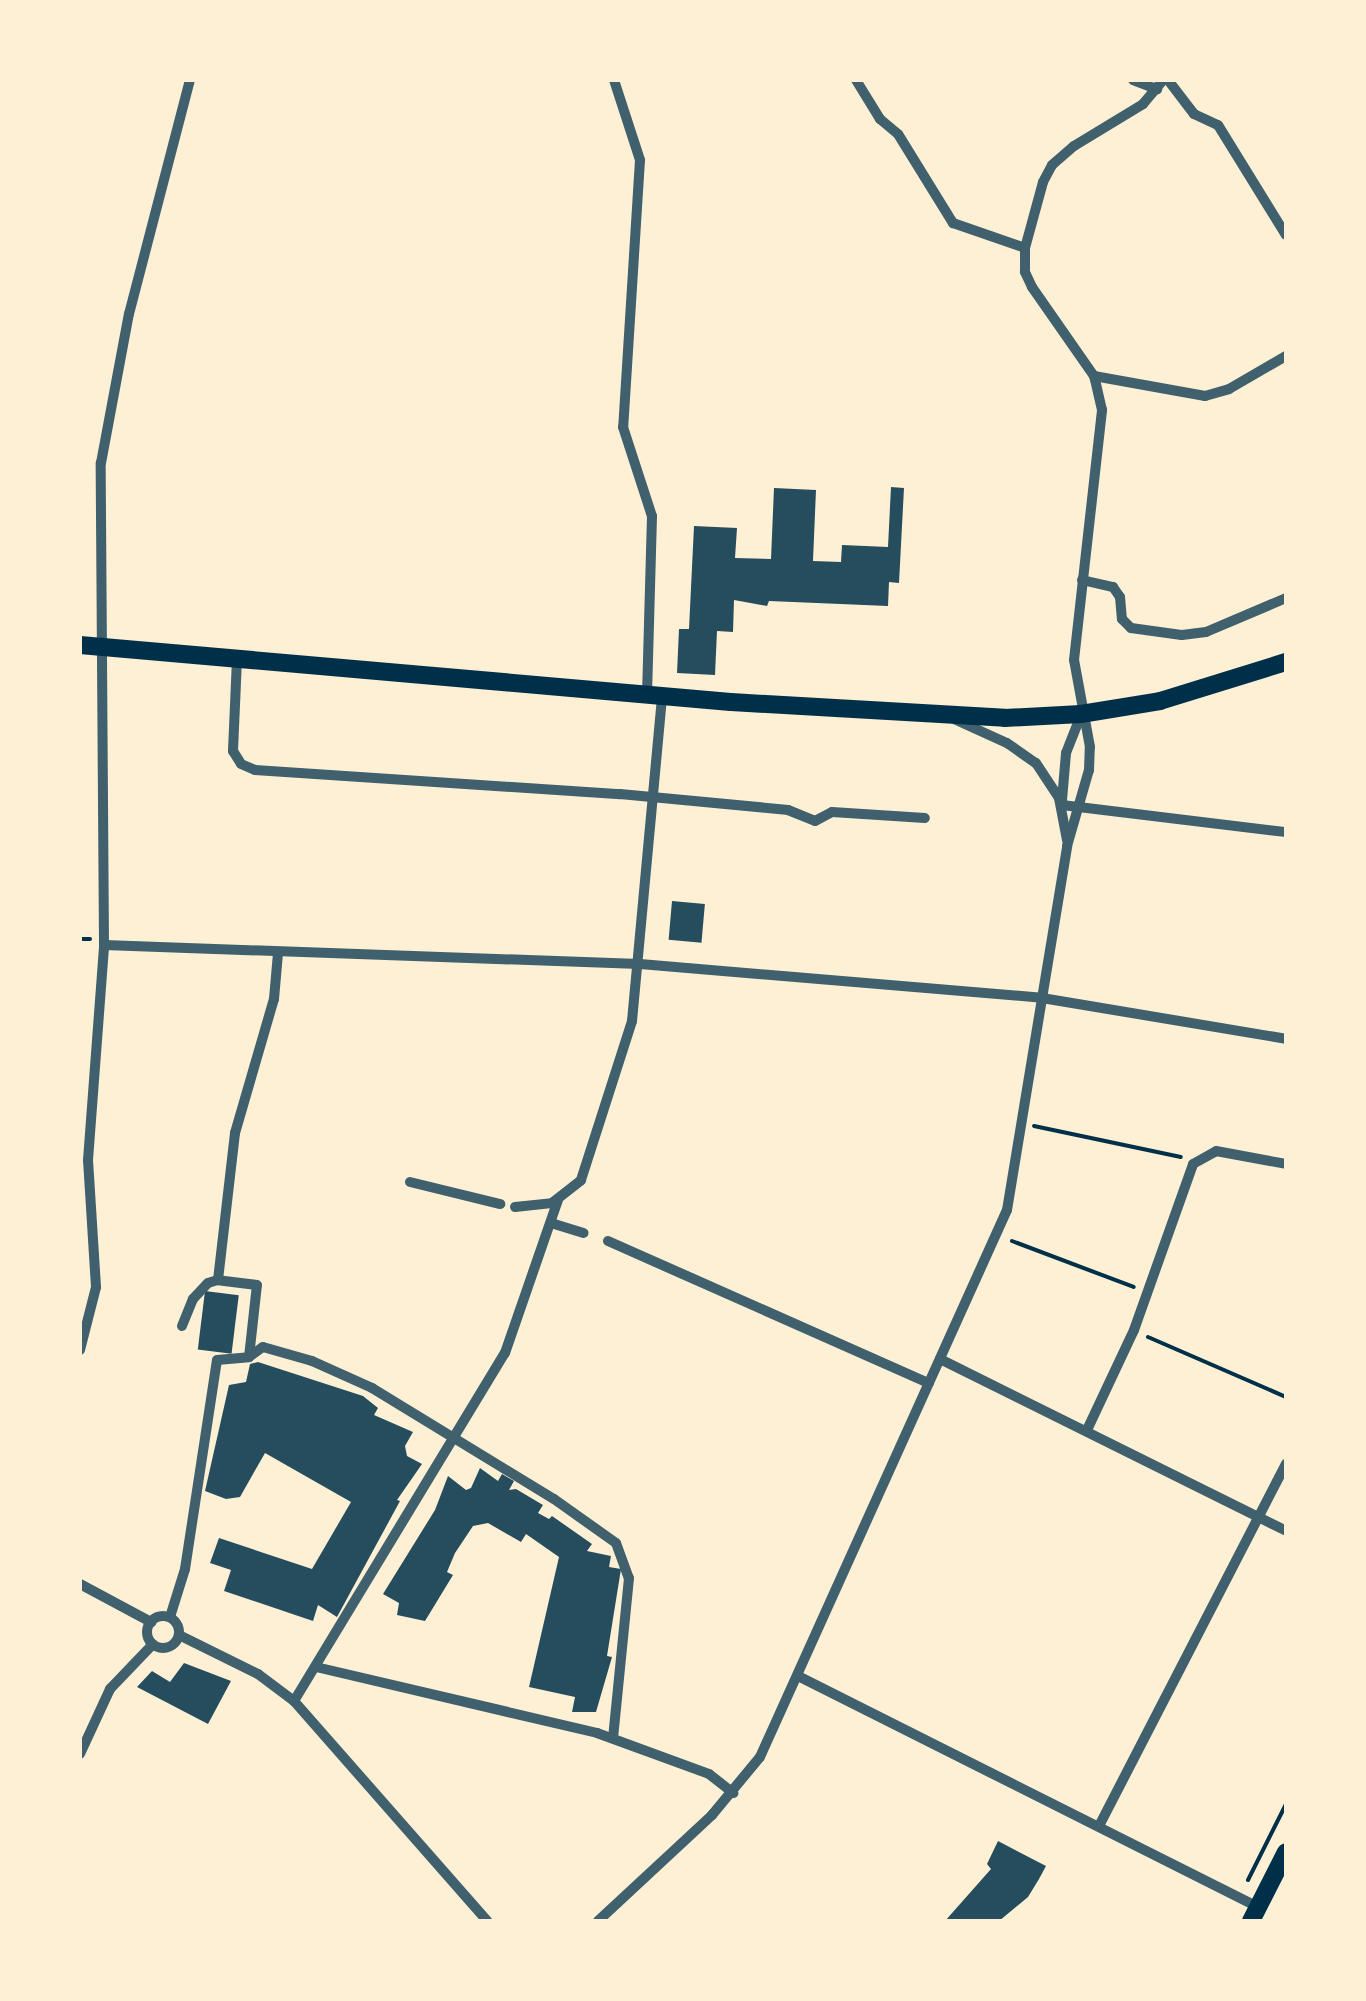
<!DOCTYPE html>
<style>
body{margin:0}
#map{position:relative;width:1366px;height:2001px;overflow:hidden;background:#fdf0d5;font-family:Mulish,sans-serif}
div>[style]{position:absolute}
.building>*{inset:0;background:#264d5e;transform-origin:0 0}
.path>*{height:4px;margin:-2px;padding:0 2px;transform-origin:2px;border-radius:2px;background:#003049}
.minor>*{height:10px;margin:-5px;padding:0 5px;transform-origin:5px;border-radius:5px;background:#3f606c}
.minor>.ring{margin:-5px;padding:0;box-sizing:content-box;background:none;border:10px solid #3f606c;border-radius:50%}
.secondary>*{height:18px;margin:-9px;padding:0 9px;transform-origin:9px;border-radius:9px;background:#003049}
.primary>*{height:18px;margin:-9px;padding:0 9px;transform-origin:9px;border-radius:9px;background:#003049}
span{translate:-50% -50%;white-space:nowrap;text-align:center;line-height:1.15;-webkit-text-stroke:10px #fdf0d5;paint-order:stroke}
.frame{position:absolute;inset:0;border:82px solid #fdf0d5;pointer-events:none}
</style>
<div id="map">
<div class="building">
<div style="clip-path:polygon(891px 487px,904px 488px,899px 583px,889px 582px,888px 606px,769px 601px,767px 606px,734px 600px,733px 632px,717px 631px,715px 675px,677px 673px,679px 629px,689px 629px,694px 526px,737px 528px,735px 558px,771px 559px,774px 488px,816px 490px,813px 561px,841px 562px,842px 545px,888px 547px)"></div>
<div style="left:672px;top:901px;width:33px;height:39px;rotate:5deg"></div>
<div style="left:205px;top:1291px;width:34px;height:59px;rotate:7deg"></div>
<div style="clip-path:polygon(258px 1362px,363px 1396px,378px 1408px,374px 1415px,413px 1432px,405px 1446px,407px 1456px,422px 1464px,397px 1500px,400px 1501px,337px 1617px,318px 1605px,313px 1621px,224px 1591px,231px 1570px,210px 1563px,219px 1538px,312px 1569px,351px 1502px,265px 1453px,240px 1497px,226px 1499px,205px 1491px,229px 1385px,246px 1382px,250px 1364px)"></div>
<div style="clip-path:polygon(480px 1468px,498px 1481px,502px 1474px,514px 1481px,509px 1490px,516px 1489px,543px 1505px,538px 1513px,549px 1519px,552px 1516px,592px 1544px,587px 1551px,611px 1556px,609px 1567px,621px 1569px,607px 1656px,612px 1657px,596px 1712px,572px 1712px,575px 1697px,529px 1687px,559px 1557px,526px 1534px,521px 1542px,488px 1523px,473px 1526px,455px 1553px,447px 1572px,453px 1575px,425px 1621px,397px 1615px,399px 1603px,383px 1594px,435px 1510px,448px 1476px,466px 1490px,471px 1488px)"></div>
<div style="clip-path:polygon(184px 1663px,231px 1681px,208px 1724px,137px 1687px,152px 1671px,170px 1682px)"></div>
<div style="clip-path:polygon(998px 1841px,1046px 1866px,1039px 1879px,1028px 1897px,999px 1921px,945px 1921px,991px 1869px,987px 1864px)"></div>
</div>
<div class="path">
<div style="left:80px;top:939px;width:10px"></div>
<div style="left:1034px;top:1126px;width:150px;rotate:11.9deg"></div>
<div style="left:1012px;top:1241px;width:130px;rotate:20.7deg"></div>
<div style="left:1148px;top:1337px;width:150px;rotate:23.5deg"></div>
<div style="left:1248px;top:1880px;width:85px;rotate:-63.4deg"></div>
</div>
<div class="minor">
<div style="left:614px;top:80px;width:84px;rotate:72deg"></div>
<div style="left:640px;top:160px;width:268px;rotate:93.6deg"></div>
<div style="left:623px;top:427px;width:94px;rotate:72deg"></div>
<div style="left:652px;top:516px;width:179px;rotate:91.6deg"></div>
<div style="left:856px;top:80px;width:46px;rotate:58.4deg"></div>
<div style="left:880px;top:119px;width:23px;rotate:40deg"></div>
<div style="left:898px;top:134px;width:105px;rotate:58.3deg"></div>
<div style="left:953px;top:223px;width:76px;rotate:19.1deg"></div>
<div style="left:1133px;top:80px;width:26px;rotate:21deg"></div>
<div style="left:1168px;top:80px;width:43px;rotate:52.6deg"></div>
<div style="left:1194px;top:114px;width:26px;rotate:25deg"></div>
<div style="left:1218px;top:125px;width:129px;rotate:58.3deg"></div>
<div style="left:1094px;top:376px;width:113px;rotate:10.2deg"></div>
<div style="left:1205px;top:396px;width:25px;rotate:-16deg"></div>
<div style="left:1229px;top:389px;width:66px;rotate:-30.1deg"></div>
<div style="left:1082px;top:580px;width:32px;rotate:13deg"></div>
<div style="left:1113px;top:587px;width:12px;rotate:55deg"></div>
<div style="left:1120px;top:597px;width:22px;rotate:85deg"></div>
<div style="left:1122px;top:619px;width:13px;rotate:45deg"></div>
<div style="left:1131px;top:628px;width:51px;rotate:7.8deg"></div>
<div style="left:1182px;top:635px;width:24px;rotate:-7deg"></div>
<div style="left:1206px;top:632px;width:87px;rotate:-23deg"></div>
<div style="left:237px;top:659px;width:92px;rotate:92.5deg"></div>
<div style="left:233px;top:751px;width:15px;rotate:58deg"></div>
<div style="left:241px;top:764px;width:15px;rotate:23deg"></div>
<div style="left:255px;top:770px;width:366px;rotate:3.8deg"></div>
<div style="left:620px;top:794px;width:169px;rotate:5.4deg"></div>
<div style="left:788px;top:810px;width:29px;rotate:22deg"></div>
<div style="left:815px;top:821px;width:19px;rotate:-28deg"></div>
<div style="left:832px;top:812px;width:93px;rotate:3.7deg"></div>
<div style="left:954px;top:719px;width:58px;rotate:24.4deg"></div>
<div style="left:1007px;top:743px;width:35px;rotate:35deg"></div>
<div style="left:1036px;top:763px;width:42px;rotate:56.7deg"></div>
<div style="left:1059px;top:798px;width:43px;rotate:79.2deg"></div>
<div style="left:1062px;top:800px;width:47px;rotate:-85.1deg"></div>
<div style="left:1066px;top:753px;width:41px;rotate:-68.5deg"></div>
<div style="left:1062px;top:805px;width:226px;rotate:6.9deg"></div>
<div style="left:104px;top:945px;width:536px;rotate:2.03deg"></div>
<div style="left:640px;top:964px;width:403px;rotate:4.8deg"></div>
<div style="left:1042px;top:998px;width:247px;rotate:9.5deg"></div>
<div style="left:410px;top:1182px;width:93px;rotate:13.7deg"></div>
<div style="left:515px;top:1207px;width:37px;rotate:-6deg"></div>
<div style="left:552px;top:1203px;width:37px;rotate:-38deg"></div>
<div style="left:581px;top:1180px;width:167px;rotate:-72.2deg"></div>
<div style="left:632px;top:1021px;width:326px;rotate:-84.7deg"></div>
<div style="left:551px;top:1223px;width:34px;rotate:17deg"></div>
<div style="left:608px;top:1241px;width:351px;rotate:23.9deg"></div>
<div style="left:182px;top:1326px;width:29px;rotate:-68deg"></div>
<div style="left:193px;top:1299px;width:22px;rotate:-47deg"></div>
<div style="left:208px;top:1283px;width:10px;rotate:-17deg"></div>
<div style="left:80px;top:1350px;width:65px;rotate:-75.7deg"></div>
<div style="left:96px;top:1287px;width:127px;rotate:-93.6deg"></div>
<div style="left:88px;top:1160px;width:216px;rotate:-85.7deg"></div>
<div style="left:104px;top:945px;width:482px;rotate:-90.4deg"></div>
<div style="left:101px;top:463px;width:152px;rotate:-79.4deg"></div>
<div style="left:129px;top:314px;width:242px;rotate:-75.4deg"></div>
<div style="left:249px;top:1357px;width:72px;rotate:-83.7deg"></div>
<div style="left:257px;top:1285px;width:39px;rotate:-173deg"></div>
<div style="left:218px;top:1280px;width:148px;rotate:-83.4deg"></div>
<div style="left:235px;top:1133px;width:140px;rotate:-73.8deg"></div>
<div style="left:274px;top:999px;width:46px;rotate:-85deg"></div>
<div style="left:940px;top:1359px;width:386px;rotate:26.4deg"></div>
<div style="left:1087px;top:1430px;width:110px;rotate:-64.8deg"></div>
<div style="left:1134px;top:1330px;width:176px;rotate:-70.4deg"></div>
<div style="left:1193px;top:1164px;width:26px;rotate:-29deg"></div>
<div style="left:1216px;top:1151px;width:71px;rotate:10.5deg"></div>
<div style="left:80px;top:1584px;width:81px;rotate:28.2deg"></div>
<div class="ring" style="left:147px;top:1616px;width:22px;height:22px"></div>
<div style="left:170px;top:1617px;width:50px;rotate:-72.6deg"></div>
<div style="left:185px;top:1569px;width:211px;rotate:-81.3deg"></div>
<div style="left:217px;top:1360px;width:32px;rotate:-5deg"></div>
<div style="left:249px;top:1357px;width:17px;rotate:-36deg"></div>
<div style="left:263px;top:1347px;width:51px;rotate:15.9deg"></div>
<div style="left:312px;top:1361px;width:66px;rotate:24.2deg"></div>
<div style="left:372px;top:1388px;width:213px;rotate:31.4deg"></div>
<div style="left:554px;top:1499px;width:76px;rotate:35.4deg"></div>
<div style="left:616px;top:1543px;width:37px;rotate:70deg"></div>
<div style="left:629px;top:1578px;width:161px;rotate:95.7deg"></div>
<div style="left:179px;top:1635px;width:88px;rotate:26.3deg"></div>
<div style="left:258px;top:1674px;width:45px;rotate:36.9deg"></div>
<div style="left:294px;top:1701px;width:293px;rotate:48.7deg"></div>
<div style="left:316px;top:1667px;width:289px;rotate:13.2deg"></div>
<div style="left:597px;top:1733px;width:119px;rotate:20.1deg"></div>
<div style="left:709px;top:1774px;width:31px;rotate:38deg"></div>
<div style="left:800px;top:1677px;width:513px;rotate:26.67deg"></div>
<div style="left:294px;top:1701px;width:407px;rotate:-58.8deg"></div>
<div style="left:505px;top:1353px;width:162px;rotate:-70.9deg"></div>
<div style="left:80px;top:1754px;width:72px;rotate:-65.2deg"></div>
<div style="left:110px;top:1689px;width:62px;rotate:-46.3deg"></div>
<div style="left:1099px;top:1826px;width:408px;rotate:-62.7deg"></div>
<div style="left:598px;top:1921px;width:156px;rotate:-42.9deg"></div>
<div style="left:712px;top:1815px;width:75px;rotate:-50.4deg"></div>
<div style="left:760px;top:1757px;width:600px;rotate:-65.7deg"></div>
<div style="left:1007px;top:1210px;width:369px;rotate:-80.6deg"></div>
<div style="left:1067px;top:846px;width:79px;rotate:-73.9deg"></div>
<div style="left:1089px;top:770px;width:23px;rotate:-88deg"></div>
<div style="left:1090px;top:747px;width:88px;rotate:-100.4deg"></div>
<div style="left:1074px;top:660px;width:252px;rotate:-83.6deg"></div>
<div style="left:1102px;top:410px;width:35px;rotate:-103deg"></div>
<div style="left:1094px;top:376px;width:108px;rotate:-124.9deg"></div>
<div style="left:1032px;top:287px;width:17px;rotate:-115deg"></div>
<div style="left:1025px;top:272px;width:24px;rotate:-90deg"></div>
<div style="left:1025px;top:248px;width:68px;rotate:-74.7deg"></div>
<div style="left:1043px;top:182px;width:19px;rotate:-62deg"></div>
<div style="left:1052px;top:165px;width:29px;rotate:-41deg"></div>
<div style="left:1074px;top:146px;width:81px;rotate:-31.3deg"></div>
<div style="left:1143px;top:104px;width:31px;rotate:-50deg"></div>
</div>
<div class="secondary">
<div style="left:80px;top:645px;width:653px;rotate:5deg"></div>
<div style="left:731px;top:702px;width:274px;rotate:3.3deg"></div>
<div style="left:1005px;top:718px;width:76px;rotate:-3deg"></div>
<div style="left:1081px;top:714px;width:80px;rotate:-9.3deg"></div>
<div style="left:1160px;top:701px;width:132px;rotate:-17.2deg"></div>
</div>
<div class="primary">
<div style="left:1251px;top:1921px;width:77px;rotate:-63.1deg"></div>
</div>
<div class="frame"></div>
</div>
